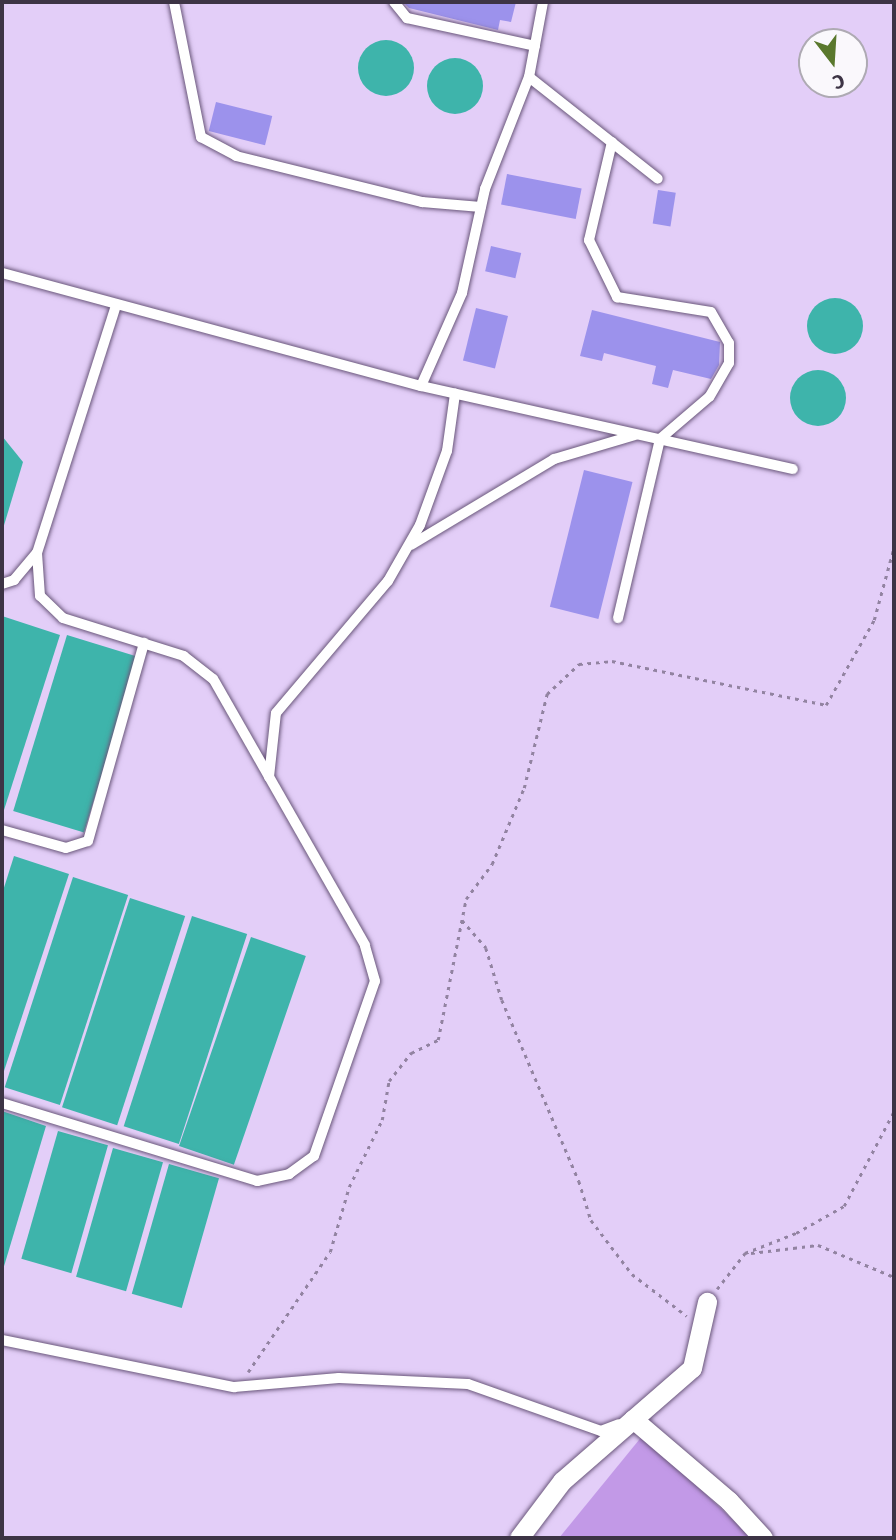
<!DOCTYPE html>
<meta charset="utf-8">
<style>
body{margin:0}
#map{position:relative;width:896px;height:1540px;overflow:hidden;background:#e3cef8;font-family:"Fira Sans",sans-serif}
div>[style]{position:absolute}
.green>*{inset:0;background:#c299e7}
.water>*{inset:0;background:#3eb4ab;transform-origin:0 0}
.round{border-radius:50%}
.building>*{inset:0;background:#9c92ec;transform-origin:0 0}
.path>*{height:2.5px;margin-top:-1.25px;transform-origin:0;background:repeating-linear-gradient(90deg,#9283a1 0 3.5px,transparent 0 8.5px)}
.roads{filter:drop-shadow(0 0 2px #6a577b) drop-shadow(0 0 2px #6a577b)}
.service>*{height:10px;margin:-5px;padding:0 5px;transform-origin:5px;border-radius:5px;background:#fff}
.minor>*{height:19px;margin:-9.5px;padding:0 9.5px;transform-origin:9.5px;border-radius:9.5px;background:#fff}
span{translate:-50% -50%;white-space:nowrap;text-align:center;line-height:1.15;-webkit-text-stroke:5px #faf8fc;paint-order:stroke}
.frame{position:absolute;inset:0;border:4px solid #3d3445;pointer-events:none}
.north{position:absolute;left:798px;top:28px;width:70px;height:70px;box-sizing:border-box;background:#faf8fc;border:2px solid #aeaab3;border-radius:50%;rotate:163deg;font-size:19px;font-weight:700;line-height:28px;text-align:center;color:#3d3445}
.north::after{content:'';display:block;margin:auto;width:24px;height:32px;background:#5a782d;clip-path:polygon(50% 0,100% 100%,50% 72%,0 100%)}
</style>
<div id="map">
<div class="green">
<div style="clip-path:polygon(643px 1435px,752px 1538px,559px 1538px)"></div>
</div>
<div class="water">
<div class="round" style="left:358px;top:40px;width:56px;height:56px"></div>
<div class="round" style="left:427px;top:58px;width:56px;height:56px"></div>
<div class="round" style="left:807px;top:298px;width:56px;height:56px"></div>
<div class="round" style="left:790px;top:370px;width:56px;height:56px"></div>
<div style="clip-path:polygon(2px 436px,23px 462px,2px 532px)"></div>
<div style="clip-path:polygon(2px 616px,60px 635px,4px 810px,2px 809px)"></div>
<div style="left:67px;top:635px;width:74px;height:184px;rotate:17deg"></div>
<div style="clip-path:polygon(14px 856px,69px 874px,2px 1077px,2px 894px)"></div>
<div style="left:73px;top:877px;width:58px;height:221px;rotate:18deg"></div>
<div style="left:130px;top:898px;width:58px;height:220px;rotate:18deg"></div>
<div style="left:192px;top:916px;width:58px;height:221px;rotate:18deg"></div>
<div style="left:251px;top:937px;width:58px;height:221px;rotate:19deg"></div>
<div style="clip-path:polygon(2px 1111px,46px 1126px,2px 1273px)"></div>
<div style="left:58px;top:1131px;width:52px;height:133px;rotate:16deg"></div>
<div style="left:113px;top:1148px;width:52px;height:134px;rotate:16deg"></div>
<div style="left:169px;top:1164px;width:52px;height:135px;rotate:16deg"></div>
</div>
<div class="building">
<div style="clip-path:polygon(403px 2px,516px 2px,511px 22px,500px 20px,498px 30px,409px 8px)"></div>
<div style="left:216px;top:102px;width:58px;height:30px;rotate:14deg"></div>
<div style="left:507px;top:174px;width:76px;height:31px;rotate:11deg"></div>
<div style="left:658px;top:190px;width:18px;height:34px;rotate:9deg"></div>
<div style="left:491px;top:246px;width:31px;height:26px;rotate:13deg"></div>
<div style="left:476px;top:308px;width:33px;height:54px;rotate:14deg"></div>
<div style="clip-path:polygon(592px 310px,720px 342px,719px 365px,711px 379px,673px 370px,668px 388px,652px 384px,656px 366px,604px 353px,602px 361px,580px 356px)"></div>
<div style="left:584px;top:470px;width:50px;height:141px;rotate:14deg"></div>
</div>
<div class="path">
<div style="left:462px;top:920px;width:37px;rotate:49deg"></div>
<div style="left:486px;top:948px;width:54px;rotate:72.9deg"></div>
<div style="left:502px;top:1000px;width:197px;rotate:67deg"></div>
<div style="left:579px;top:1181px;width:41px;rotate:72.9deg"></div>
<div style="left:591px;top:1220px;width:68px;rotate:52.8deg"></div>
<div style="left:632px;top:1274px;width:69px;rotate:37.4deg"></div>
<div style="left:751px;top:1253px;width:67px;rotate:-6.8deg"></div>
<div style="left:818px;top:1245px;width:82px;rotate:22.8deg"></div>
<div style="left:717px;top:1289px;width:46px;rotate:-52.1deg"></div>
<div style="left:745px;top:1253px;width:55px;rotate:-21.4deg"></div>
<div style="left:796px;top:1233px;width:55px;rotate:-29.4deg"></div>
<div style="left:844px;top:1206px;width:107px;rotate:-62.2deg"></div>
<div style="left:248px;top:1372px;width:145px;rotate:-55.7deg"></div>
<div style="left:330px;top:1252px;width:68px;rotate:-73.7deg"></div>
<div style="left:349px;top:1187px;width:75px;rotate:-63.8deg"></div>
<div style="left:382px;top:1120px;width:40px;rotate:-80deg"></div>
<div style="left:389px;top:1081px;width:36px;rotate:-52deg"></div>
<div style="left:411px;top:1053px;width:30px;rotate:-26deg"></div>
<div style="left:438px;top:1040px;width:144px;rotate:-78.8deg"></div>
<div style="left:466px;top:899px;width:44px;rotate:-53.4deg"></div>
<div style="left:492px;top:864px;width:82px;rotate:-67.2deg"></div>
<div style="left:524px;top:788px;width:97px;rotate:-76.3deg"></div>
<div style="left:547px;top:694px;width:44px;rotate:-43.2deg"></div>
<div style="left:579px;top:664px;width:33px;rotate:-5deg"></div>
<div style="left:612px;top:661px;width:218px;rotate:11.6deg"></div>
<div style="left:826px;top:705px;width:98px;rotate:-60.5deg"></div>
<div style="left:874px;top:620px;width:76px;rotate:-74.7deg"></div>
</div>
<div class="roads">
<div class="service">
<div style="left:174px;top:2px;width:138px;rotate:78.7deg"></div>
<div style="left:201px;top:137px;width:40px;rotate:28deg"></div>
<div style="left:236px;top:156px;width:192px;rotate:13.9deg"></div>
<div style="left:422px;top:202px;width:59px;rotate:4.8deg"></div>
<div style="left:394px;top:2px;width:21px;rotate:51deg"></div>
<div style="left:407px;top:18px;width:131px;rotate:12.3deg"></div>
<div style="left:529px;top:77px;width:164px;rotate:38.3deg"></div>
<div style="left:612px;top:142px;width:101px;rotate:103.2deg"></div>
<div style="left:589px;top:240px;width:64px;rotate:63.8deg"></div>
<div style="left:617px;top:297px;width:95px;rotate:9.1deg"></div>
<div style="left:711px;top:312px;width:36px;rotate:60deg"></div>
<div style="left:729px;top:343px;width:20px;rotate:90deg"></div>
<div style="left:729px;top:363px;width:39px;rotate:120deg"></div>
<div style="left:709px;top:397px;width:65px;rotate:139.4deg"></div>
<div style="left:660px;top:439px;width:184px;rotate:103.2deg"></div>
<div style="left:2px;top:273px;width:434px;rotate:15.1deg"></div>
<div style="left:421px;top:386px;width:381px;rotate:12.6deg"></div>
<div style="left:421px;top:386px;width:102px;rotate:-66.2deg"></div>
<div style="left:462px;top:293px;width:107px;rotate:-77.5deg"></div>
<div style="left:485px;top:189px;width:120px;rotate:-68.6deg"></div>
<div style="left:529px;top:77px;width:76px;rotate:-79.4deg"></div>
<div style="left:411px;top:545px;width:167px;rotate:-31deg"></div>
<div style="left:554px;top:459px;width:84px;rotate:-16.5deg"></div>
<div style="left:2px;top:584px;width:13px;rotate:-18deg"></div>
<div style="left:14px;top:580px;width:35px;rotate:-50deg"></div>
<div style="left:269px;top:777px;width:64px;rotate:-83.8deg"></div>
<div style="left:276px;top:713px;width:173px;rotate:-49.7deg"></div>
<div style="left:388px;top:581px;width:64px;rotate:-60.3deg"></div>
<div style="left:420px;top:525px;width:79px;rotate:-70deg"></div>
<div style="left:447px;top:451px;width:58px;rotate:-82deg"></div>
<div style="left:2px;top:830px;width:66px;rotate:15.7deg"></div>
<div style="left:66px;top:848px;width:23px;rotate:-18deg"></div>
<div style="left:88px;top:841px;width:206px;rotate:-74.2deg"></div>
<div style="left:2px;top:1103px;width:267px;rotate:17deg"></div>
<div style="left:257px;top:1181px;width:33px;rotate:-12deg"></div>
<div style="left:289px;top:1174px;width:31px;rotate:-36deg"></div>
<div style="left:314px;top:1156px;width:185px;rotate:-70.8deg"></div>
<div style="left:375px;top:981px;width:37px;rotate:-106deg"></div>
<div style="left:365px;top:945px;width:306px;rotate:-119.7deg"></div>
<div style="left:213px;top:679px;width:37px;rotate:-142deg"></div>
<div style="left:184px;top:656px;width:127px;rotate:-162.6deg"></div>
<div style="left:63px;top:618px;width:32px;rotate:-136deg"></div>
<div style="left:40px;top:596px;width:43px;rotate:-94deg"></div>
<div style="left:37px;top:553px;width:260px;rotate:-72.3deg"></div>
<div style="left:2px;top:1340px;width:237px;rotate:11.5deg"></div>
<div style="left:234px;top:1387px;width:105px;rotate:-4.9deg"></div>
<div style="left:339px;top:1378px;width:129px;rotate:2.7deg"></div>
<div style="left:468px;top:1384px;width:141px;rotate:19.5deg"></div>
<div style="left:601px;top:1431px;width:19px;rotate:-21deg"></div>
</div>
<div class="minor">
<div style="left:633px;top:1419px;width:126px;rotate:40.5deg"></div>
<div style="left:729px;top:1501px;width:50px;rotate:47.4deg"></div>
<div style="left:519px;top:1538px;width:71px;rotate:-53deg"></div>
<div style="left:562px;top:1481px;width:172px;rotate:-41deg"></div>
<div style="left:692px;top:1368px;width:68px;rotate:-77.2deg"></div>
</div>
</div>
<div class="frame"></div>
<div class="north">С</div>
</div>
